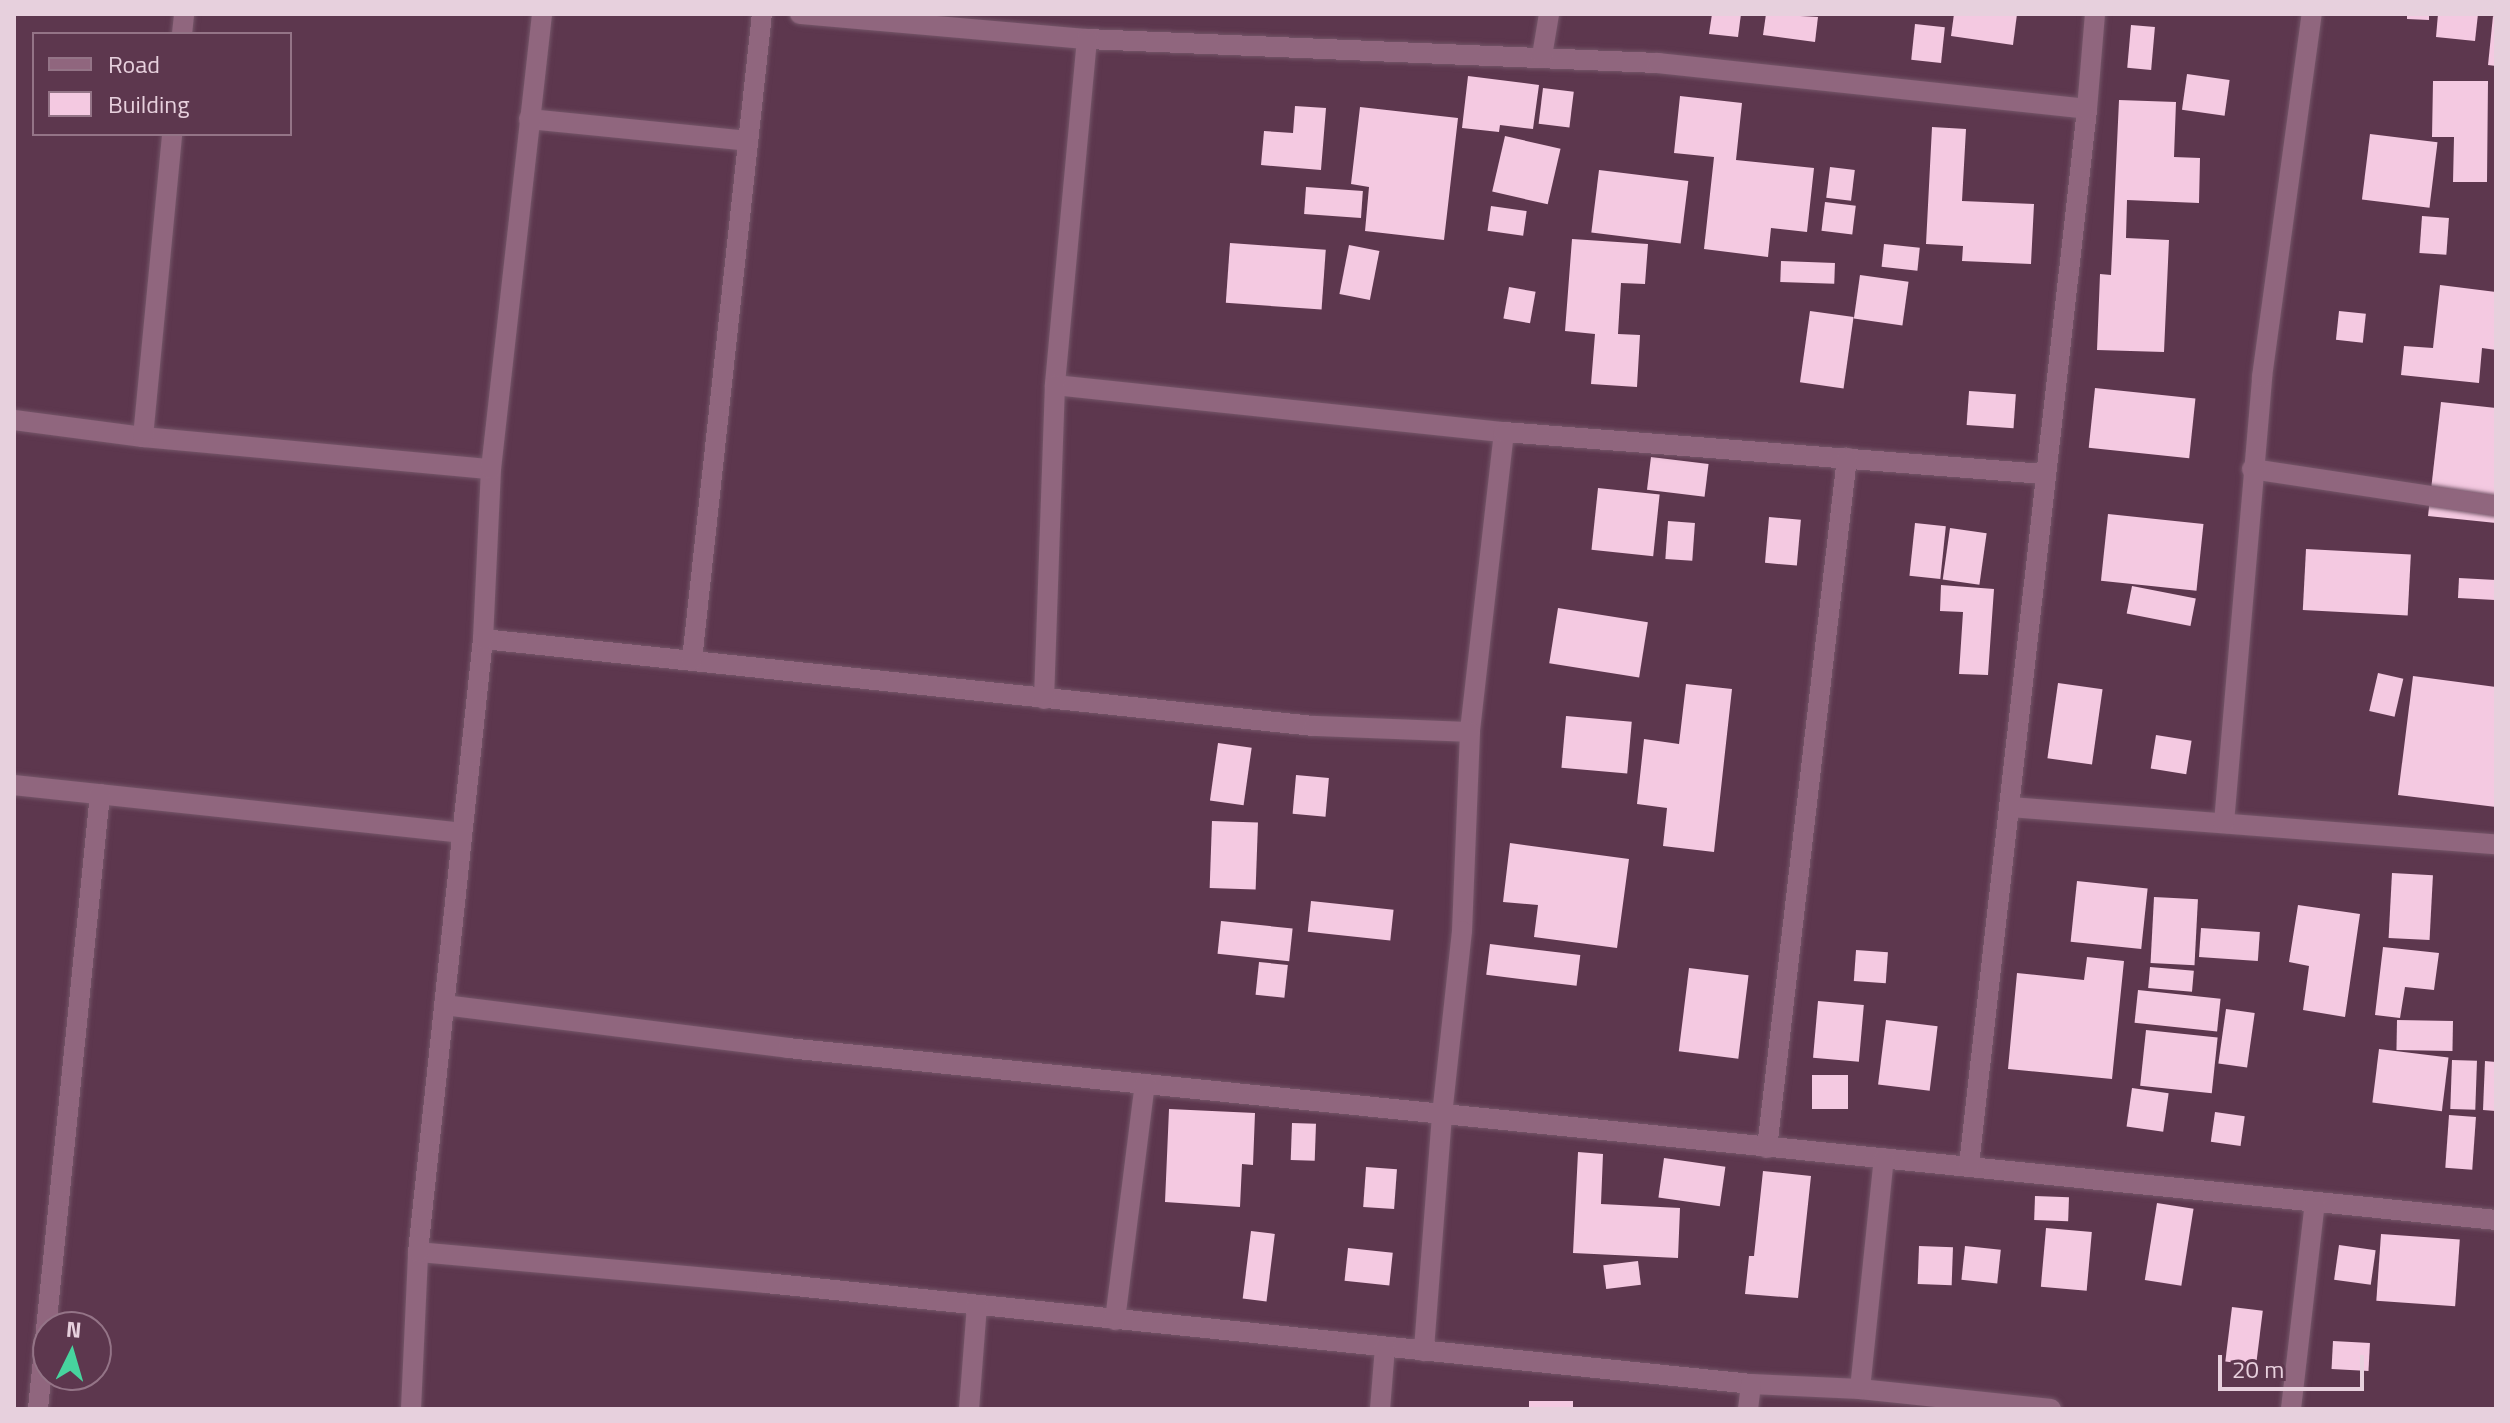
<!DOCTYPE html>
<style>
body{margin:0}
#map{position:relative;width:2510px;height:1423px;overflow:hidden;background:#5d374e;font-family:"Titillium Web",sans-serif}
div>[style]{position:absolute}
.building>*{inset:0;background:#f4c9e1;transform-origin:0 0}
.roads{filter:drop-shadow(0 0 2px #755669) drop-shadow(0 0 2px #755669)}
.minor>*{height:20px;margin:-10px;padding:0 10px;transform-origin:10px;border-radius:10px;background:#90667e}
span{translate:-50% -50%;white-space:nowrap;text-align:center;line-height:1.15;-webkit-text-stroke:8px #5d374e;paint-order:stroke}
.frame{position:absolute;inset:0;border:16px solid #e7d0dd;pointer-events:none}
.legend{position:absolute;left:32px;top:32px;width:260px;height:104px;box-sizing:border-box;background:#5d374e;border:2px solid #947487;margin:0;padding:10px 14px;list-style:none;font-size:24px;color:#e7d0dd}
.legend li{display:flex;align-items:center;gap:16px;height:40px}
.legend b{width:40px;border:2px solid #947487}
.north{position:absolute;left:32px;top:1311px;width:80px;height:80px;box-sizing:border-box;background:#5d374e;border:2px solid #947487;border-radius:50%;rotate:5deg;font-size:22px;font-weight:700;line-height:32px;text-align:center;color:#e7d0dd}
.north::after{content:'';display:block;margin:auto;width:28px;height:36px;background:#47d49e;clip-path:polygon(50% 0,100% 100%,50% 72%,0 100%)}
.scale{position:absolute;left:2218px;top:1355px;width:146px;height:36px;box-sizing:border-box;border:4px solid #e7d0dd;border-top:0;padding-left:10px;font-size:24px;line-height:28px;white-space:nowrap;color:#e7d0dd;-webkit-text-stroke:6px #5d374e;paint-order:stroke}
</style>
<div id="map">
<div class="building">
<div style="clip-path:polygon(1712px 14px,1741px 14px,1738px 37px,1709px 34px)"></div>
<div style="clip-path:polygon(1766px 14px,1818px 17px,1815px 42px,1763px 35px)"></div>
<div style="clip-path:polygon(1954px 14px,2017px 14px,2013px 45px,1951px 36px)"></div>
<div style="clip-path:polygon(2407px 14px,2429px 14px,2429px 20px,2407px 19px)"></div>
<div style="clip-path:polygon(2438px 14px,2478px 14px,2475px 41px,2436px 37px)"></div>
<div style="clip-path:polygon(2493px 16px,2496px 17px,2496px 66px,2488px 65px)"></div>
<div style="left:1915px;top:24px;width:30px;height:36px;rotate:6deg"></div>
<div style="left:2131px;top:25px;width:24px;height:43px;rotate:5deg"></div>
<div style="left:2187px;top:74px;width:43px;height:36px;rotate:8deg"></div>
<div style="clip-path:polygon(1468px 76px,1539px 85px,1533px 129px,1500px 125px,1499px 132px,1462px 128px)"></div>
<div style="clip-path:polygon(2433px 81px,2488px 81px,2487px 182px,2453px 182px,2454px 137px,2432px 137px)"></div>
<div style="left:1543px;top:88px;width:31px;height:36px;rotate:7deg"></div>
<div style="clip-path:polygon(1680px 96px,1742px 103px,1736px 160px,1814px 168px,1807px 232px,1771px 228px,1768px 257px,1704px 249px,1714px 157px,1674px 153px)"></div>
<div style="clip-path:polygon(2119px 100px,2176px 102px,2174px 157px,2200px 158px,2199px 203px,2127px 200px,2126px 238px,2169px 240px,2164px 352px,2097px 350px,2100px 274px,2111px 275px)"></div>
<div style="clip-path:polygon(1295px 106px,1326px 108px,1321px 170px,1261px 165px,1264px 131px,1293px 133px)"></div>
<div style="clip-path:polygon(1360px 107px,1458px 118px,1444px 240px,1365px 231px,1369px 187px,1351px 184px)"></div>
<div style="clip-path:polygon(1932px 127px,1966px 129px,1962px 201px,2034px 204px,2031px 264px,1962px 261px,1963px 246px,1926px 244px)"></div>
<div style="left:2370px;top:134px;width:68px;height:66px;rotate:7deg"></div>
<div style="left:1505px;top:136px;width:57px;height:57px;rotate:13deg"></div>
<div style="left:1830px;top:167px;width:25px;height:31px;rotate:7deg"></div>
<div style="left:1599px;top:170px;width:90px;height:63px;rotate:7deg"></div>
<div style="left:1306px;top:187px;width:57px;height:27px;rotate:4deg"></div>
<div style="left:1825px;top:202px;width:31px;height:29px;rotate:7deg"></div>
<div style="left:1491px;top:206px;width:36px;height:25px;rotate:8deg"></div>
<div style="left:2422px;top:216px;width:27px;height:37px;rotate:4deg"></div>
<div style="clip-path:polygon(1572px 239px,1648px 244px,1645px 284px,1621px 283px,1618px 334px,1640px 335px,1637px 387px,1591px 384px,1595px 334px,1565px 331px)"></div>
<div style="left:1230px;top:243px;width:96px;height:60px;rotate:4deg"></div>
<div style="left:1884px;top:244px;width:36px;height:23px;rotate:6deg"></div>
<div style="left:1349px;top:245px;width:31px;height:50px;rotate:11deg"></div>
<div style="left:1781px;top:261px;width:54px;height:21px;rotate:2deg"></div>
<div style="left:1860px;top:275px;width:49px;height:44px;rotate:8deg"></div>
<div style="clip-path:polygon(2440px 285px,2496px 292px,2496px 350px,2482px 348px,2479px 383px,2401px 375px,2404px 346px,2433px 348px)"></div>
<div style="left:1509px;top:287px;width:27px;height:32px;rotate:10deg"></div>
<div style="left:1810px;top:311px;width:44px;height:72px;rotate:8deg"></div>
<div style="left:2339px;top:311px;width:27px;height:29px;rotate:6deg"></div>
<div style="left:2095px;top:388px;width:101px;height:60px;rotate:6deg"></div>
<div style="left:1969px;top:391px;width:47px;height:34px;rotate:4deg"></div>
<div style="clip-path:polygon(2441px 402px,2496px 408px,2496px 523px,2428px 516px)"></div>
<div style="left:1651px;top:457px;width:58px;height:33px;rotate:7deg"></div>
<div style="left:1598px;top:488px;width:62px;height:62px;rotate:6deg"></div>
<div style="left:2108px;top:514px;width:96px;height:67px;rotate:6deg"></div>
<div style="left:1769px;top:517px;width:32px;height:46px;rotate:5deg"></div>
<div style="left:1668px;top:521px;width:27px;height:38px;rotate:4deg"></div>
<div style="left:1915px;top:523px;width:31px;height:53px;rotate:6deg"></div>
<div style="left:1950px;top:528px;width:37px;height:52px;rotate:8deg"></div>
<div style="left:2306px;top:549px;width:105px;height:61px;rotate:3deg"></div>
<div style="left:2459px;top:578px;width:37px;height:20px;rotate:3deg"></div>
<div style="clip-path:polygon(1941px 585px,1994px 589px,1988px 675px,1959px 674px,1963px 612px,1940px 611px)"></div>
<div style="left:2132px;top:586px;width:65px;height:28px;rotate:11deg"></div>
<div style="left:1558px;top:608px;width:91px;height:56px;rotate:9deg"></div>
<div style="left:2378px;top:673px;width:26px;height:39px;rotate:13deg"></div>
<div style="clip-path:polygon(2413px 676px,2496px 687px,2496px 807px,2398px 795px)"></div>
<div style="left:2058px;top:683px;width:45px;height:76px;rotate:8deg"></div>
<div style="clip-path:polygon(1686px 684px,1732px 689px,1714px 852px,1663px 846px,1667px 808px,1637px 804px,1644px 739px,1679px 744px)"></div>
<div style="left:1566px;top:716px;width:66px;height:52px;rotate:5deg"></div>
<div style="left:2156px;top:735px;width:36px;height:34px;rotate:9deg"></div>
<div style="left:1218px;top:743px;width:34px;height:58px;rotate:8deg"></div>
<div style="left:1296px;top:775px;width:33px;height:39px;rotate:5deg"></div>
<div style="left:1212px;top:821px;width:46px;height:67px;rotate:2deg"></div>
<div style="clip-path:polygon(1510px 843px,1629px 859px,1617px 948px,1534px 937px,1538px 905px,1503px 902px)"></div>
<div style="left:2392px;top:873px;width:41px;height:65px;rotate:3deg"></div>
<div style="left:2077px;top:881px;width:71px;height:61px;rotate:6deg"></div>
<div style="left:2154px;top:897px;width:44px;height:66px;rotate:3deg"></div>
<div style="left:1311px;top:901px;width:83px;height:31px;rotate:6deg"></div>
<div style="clip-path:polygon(2298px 905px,2360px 914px,2345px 1017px,2303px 1010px,2309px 966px,2289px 962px)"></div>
<div style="left:1221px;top:921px;width:72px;height:33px;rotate:6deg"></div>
<div style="left:2201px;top:928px;width:59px;height:29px;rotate:4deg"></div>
<div style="left:1490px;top:944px;width:91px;height:31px;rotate:7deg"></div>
<div style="clip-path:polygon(2383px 947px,2439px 953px,2434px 990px,2405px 987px,2400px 1018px,2375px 1015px)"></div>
<div style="left:1856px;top:950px;width:32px;height:31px;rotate:4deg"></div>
<div style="clip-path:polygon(2087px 957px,2124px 961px,2112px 1079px,2008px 1069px,2017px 973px,2084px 980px)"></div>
<div style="left:1259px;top:962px;width:29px;height:33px;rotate:6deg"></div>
<div style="left:2150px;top:967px;width:44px;height:21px;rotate:5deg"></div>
<div style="left:1689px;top:968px;width:60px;height:84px;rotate:7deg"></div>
<div style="left:2138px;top:990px;width:83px;height:33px;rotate:6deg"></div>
<div style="left:1818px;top:1001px;width:46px;height:57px;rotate:5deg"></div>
<div style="left:2226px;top:1009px;width:29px;height:55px;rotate:8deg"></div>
<div style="left:1886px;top:1020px;width:52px;height:65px;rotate:7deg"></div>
<div style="left:2397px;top:1020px;width:56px;height:30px;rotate:1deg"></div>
<div style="left:2146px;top:1030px;width:72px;height:56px;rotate:6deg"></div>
<div style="left:2379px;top:1049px;width:70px;height:54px;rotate:7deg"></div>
<div style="left:2452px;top:1060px;width:25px;height:49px;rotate:2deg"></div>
<div style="clip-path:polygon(2485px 1061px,2496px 1062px,2496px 1111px,2483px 1110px)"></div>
<div style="left:1848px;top:1075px;width:34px;height:36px;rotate:90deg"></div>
<div style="left:2132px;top:1088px;width:37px;height:39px;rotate:8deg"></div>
<div style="clip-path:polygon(1169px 1109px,1255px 1113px,1253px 1165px,1242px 1164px,1240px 1207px,1165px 1202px)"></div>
<div style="left:2215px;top:1112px;width:30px;height:30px;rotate:8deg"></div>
<div style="left:2449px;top:1115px;width:27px;height:53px;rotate:4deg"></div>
<div style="left:1292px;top:1123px;width:24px;height:37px;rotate:2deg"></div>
<div style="clip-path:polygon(1578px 1152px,1603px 1154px,1601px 1204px,1680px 1208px,1678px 1258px,1573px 1253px)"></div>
<div style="left:1664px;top:1158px;width:62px;height:40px;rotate:8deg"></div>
<div style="left:1366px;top:1167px;width:31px;height:40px;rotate:4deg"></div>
<div style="clip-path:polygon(1763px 1171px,1811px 1176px,1798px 1298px,1745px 1294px,1749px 1256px,1754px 1256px)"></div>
<div style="left:2035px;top:1196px;width:34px;height:24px;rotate:2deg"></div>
<div style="left:2157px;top:1203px;width:37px;height:78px;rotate:9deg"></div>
<div style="left:2046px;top:1228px;width:46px;height:59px;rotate:5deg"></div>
<div style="left:1251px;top:1231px;width:24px;height:68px;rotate:7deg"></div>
<div style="left:2381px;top:1234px;width:79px;height:67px;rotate:4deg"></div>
<div style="left:2339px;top:1245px;width:37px;height:35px;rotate:8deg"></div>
<div style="left:1919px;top:1246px;width:34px;height:38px;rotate:2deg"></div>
<div style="left:1965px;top:1246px;width:36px;height:34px;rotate:6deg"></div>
<div style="left:1348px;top:1248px;width:45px;height:33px;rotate:6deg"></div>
<div style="left:1638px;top:1261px;width:24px;height:35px;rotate:83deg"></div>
<div style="left:2232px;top:1307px;width:31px;height:55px;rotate:7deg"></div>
<div style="left:2333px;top:1341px;width:37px;height:28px;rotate:3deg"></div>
<div style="left:1529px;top:1401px;width:44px;height:8px"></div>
</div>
<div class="roads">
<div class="minor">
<div style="left:800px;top:14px;width:288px;rotate:5deg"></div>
<div style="left:1087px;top:39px;width:572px;rotate:2.41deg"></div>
<div style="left:1658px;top:63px;width:431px;rotate:6.1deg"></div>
<div style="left:182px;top:34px;width:20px;rotate:-84deg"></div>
<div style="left:1087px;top:39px;width:347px;rotate:95.3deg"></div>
<div style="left:1055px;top:385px;width:451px;rotate:6deg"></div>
<div style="left:1504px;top:432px;width:302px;rotate:96.5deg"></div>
<div style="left:1470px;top:732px;width:199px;rotate:92.3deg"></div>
<div style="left:1462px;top:931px;width:185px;rotate:96.2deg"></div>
<div style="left:1442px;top:1115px;width:237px;rotate:94.4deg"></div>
<div style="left:1542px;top:56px;width:43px;rotate:-80.5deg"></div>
<div style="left:529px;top:119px;width:220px;rotate:5.7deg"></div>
<div style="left:14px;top:420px;width:130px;rotate:7.5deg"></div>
<div style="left:143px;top:437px;width:349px;rotate:5.3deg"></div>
<div style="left:1504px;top:432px;width:542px;rotate:4.45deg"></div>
<div style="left:143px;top:437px;width:304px;rotate:-84.5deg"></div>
<div style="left:2252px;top:469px;width:247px;rotate:8.6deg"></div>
<div style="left:483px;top:639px;width:836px;rotate:5.98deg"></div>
<div style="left:1314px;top:726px;width:156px;rotate:2.2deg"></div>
<div style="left:692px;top:660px;width:650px;rotate:-83.82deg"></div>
<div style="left:1044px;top:699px;width:314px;rotate:-88deg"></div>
<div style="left:14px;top:785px;width:449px;rotate:6.1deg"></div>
<div style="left:2010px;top:807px;width:487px;rotate:4.4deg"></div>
<div style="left:2224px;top:823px;width:448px;rotate:-85.1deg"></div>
<div style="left:2262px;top:377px;width:366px;rotate:-82.2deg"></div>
<div style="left:444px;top:1005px;width:347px;rotate:7.1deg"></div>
<div style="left:788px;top:1048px;width:1717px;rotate:5.75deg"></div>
<div style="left:1767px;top:1148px;width:695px;rotate:-83.39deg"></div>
<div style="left:1969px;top:1165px;width:1063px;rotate:-83.62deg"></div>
<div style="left:2087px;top:109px;width:95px;rotate:-85.2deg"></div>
<div style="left:418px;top:1252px;width:349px;rotate:5.1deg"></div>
<div style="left:766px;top:1283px;width:990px;rotate:5.85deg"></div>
<div style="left:1751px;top:1384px;width:109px;rotate:2.6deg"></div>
<div style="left:1860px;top:1389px;width:192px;rotate:6deg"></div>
<div style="left:1115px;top:1320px;width:238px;rotate:-82.8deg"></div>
<div style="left:1860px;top:1389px;width:232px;rotate:-84.1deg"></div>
<div style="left:38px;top:1409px;width:618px;rotate:-84.24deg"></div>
<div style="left:411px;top:1409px;width:157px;rotate:-87.4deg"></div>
<div style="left:418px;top:1252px;width:616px;rotate:-83.95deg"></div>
<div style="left:483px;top:639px;width:170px;rotate:-87.3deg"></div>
<div style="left:491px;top:469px;width:458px;rotate:-83.6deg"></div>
<div style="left:969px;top:1409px;width:104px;rotate:-85.6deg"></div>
<div style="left:1380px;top:1409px;width:62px;rotate:-85.4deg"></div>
<div style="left:1748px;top:1409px;width:25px;rotate:-83deg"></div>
<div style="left:2291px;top:1409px;width:208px;rotate:-83.4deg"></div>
</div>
</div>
<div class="frame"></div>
<ul class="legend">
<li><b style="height:10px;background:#90667e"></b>Road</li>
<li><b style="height:22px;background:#f4c9e1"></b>Building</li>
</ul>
<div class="north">N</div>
<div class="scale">20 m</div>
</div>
